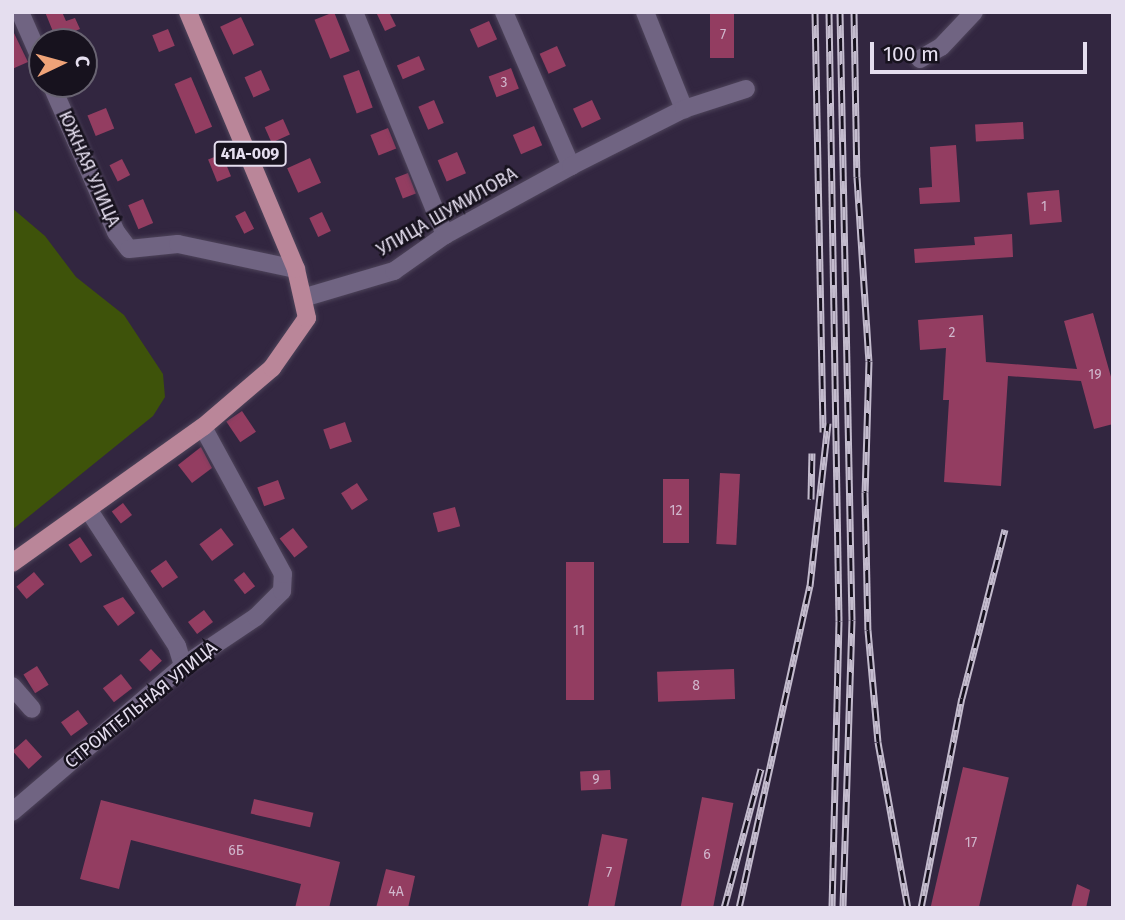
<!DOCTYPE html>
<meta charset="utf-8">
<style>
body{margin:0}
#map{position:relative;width:1125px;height:920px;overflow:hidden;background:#322640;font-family:"Fira Sans",sans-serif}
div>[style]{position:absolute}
.green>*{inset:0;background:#3e530a}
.building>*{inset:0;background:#933d61;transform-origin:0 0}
.roads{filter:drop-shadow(0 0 2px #4e445a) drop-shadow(0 0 2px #4e445a)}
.minor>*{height:18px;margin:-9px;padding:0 9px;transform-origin:9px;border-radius:9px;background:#706482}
.major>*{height:18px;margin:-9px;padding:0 9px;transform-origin:9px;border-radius:9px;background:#ba8699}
.rail>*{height:7px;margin-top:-3.5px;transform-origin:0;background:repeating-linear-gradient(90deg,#17121e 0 13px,#c3bbcd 0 26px);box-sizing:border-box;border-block:2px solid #c3bbcd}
span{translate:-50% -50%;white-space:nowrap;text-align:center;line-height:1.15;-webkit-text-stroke:5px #17121e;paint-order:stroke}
.number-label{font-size:14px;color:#d0b6cc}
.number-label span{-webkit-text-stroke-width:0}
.shield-label span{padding:2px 5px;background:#17121e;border:2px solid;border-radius:5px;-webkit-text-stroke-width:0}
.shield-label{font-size:16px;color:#e5deef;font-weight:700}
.street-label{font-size:18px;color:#e5deef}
.frame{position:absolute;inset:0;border:14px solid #e5deef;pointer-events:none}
.north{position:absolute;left:28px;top:28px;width:70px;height:70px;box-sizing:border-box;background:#17121e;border:2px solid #696472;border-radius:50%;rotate:85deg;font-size:19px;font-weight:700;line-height:28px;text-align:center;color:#e5deef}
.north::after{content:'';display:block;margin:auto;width:24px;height:32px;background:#efa378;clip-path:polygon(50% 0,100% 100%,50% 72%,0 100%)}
.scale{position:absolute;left:870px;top:42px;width:217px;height:32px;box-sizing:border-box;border:4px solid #e5deef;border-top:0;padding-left:9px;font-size:21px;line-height:24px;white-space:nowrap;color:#e5deef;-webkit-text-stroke:5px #17121e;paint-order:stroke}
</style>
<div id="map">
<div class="green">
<div style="clip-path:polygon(12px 208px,45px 236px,76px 277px,124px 315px,163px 374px,165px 397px,153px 416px,12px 530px)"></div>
</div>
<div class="building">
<div style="clip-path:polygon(45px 12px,62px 12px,66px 21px,75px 18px,80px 29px,56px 39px)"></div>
<div style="left:334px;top:12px;width:42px;height:21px;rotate:68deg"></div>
<div style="clip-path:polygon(376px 12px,389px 12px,396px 26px,385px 31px)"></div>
<div style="left:710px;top:12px;width:24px;height:46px"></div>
<div style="left:241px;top:17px;width:31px;height:23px;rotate:65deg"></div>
<div style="left:489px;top:21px;width:20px;height:21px;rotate:66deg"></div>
<div style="clip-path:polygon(12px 29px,28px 62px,12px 69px)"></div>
<div style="left:168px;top:29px;width:18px;height:17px;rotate:68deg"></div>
<div style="left:557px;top:46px;width:22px;height:19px;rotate:66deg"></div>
<div style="left:419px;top:56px;width:15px;height:24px;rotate:67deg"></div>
<div style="left:511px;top:68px;width:22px;height:24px;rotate:69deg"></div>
<div style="left:261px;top:70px;width:22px;height:18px;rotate:66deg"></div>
<div style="left:359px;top:70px;width:40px;height:17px;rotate:70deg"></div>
<div style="left:191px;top:77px;width:54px;height:18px;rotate:67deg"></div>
<div style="left:434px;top:100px;width:25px;height:17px;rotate:67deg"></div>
<div style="left:592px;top:100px;width:21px;height:21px;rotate:65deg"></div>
<div style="left:106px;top:108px;width:22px;height:20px;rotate:68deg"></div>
<div style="left:283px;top:119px;width:17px;height:20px;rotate:66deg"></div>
<div style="left:1023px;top:122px;width:17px;height:48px;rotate:87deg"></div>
<div style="left:534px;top:126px;width:21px;height:23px;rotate:67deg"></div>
<div style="left:388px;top:128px;width:22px;height:19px;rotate:68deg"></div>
<div style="clip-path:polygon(956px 145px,960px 202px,920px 204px,919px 188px,932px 187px,930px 147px)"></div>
<div style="left:457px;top:152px;width:23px;height:21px;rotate:67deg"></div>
<div style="left:222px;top:154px;width:24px;height:15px;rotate:68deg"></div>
<div style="left:310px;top:158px;width:27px;height:25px;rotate:66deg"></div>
<div style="left:122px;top:159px;width:18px;height:14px;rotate:63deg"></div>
<div style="left:408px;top:173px;width:22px;height:14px;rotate:69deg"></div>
<div style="left:1059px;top:190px;width:32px;height:32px;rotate:85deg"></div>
<div style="left:143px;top:199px;width:26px;height:16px;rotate:67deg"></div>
<div style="left:245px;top:211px;width:20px;height:11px;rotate:63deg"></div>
<div style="left:322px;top:212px;width:21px;height:14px;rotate:65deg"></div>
<div style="clip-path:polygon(1012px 234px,1013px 257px,915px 263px,914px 249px,975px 245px,974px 237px)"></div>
<div style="clip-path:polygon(1093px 313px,1113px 384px,1113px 424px,1094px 429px,1081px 381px,1008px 376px,1001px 486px,944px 482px,949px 400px,943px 400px,946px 348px,920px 350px,918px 320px,983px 315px,986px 362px,1077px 369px,1064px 321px)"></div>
<div style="left:242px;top:411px;width:25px;height:19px;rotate:56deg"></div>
<div style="left:345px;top:422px;width:21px;height:23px;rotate:71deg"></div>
<div style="clip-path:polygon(201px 447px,212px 468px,192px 483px,178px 465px)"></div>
<div style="left:720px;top:473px;width:20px;height:71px;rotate:3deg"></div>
<div style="left:663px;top:479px;width:26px;height:64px"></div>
<div style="left:278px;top:480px;width:20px;height:22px;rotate:70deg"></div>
<div style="left:357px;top:483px;width:20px;height:19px;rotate:57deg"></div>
<div style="left:123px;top:503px;width:15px;height:14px;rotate:53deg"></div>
<div style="left:455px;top:507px;width:20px;height:23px;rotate:75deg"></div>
<div style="left:221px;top:528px;width:21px;height:27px;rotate:53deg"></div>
<div style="left:293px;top:528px;width:24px;height:17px;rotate:52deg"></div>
<div style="left:80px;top:537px;width:22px;height:14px;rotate:56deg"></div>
<div style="left:166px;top:560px;width:21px;height:19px;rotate:55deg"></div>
<div style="left:566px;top:562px;width:28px;height:138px"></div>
<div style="left:34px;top:572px;width:16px;height:23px;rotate:50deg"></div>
<div style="left:244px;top:572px;width:18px;height:13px;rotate:52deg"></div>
<div style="clip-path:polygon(123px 597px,135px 613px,118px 626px,103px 606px)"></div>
<div style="left:204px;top:610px;width:15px;height:20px;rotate:53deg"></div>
<div style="left:151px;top:649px;width:16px;height:16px;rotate:47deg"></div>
<div style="left:37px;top:666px;width:22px;height:16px;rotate:58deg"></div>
<div style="left:734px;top:669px;width:30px;height:77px;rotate:88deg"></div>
<div style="left:121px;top:674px;width:18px;height:23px;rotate:52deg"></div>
<div style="left:78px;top:710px;width:17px;height:21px;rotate:54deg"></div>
<div style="left:26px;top:739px;width:24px;height:18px;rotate:48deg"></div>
<div style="left:963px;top:767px;width:47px;height:144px;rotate:13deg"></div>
<div style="left:610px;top:770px;width:19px;height:30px;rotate:87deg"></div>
<div style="left:702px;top:797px;width:32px;height:113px;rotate:11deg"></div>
<div style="left:254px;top:799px;width:61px;height:15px;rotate:13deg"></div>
<div style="clip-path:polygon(101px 800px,340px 862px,329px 908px,295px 908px,301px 884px,131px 840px,119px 889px,80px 879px)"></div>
<div style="left:602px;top:834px;width:26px;height:75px;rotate:11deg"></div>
<div style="clip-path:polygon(386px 869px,415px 876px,408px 908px,376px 908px)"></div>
<div style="clip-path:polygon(1077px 884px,1090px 890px,1086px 908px,1071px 908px)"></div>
</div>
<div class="roads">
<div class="minor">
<div style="left:20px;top:12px;width:55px;rotate:66.3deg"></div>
<div style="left:354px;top:12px;width:241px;rotate:67.8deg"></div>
<div style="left:504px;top:12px;width:168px;rotate:66.5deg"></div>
<div style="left:645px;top:12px;width:105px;rotate:68.1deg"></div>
<div style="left:920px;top:59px;width:24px;rotate:-30deg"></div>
<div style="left:941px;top:47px;width:48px;rotate:-46.7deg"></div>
<div style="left:51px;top:84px;width:162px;rotate:66.3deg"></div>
<div style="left:116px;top:232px;width:21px;rotate:53deg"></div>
<div style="left:129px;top:249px;width:49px;rotate:-5.8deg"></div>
<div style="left:178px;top:244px;width:121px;rotate:12deg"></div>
<div style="left:306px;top:297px;width:92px;rotate:-16.5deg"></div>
<div style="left:394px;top:271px;width:62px;rotate:-35.2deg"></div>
<div style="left:445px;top:235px;width:144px;rotate:-28.7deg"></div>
<div style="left:571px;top:166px;width:127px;rotate:-26.8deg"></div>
<div style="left:684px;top:109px;width:65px;rotate:-17.9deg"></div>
<div style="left:88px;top:509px;width:163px;rotate:57deg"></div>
<div style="left:177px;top:646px;width:21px;rotate:73deg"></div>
<div style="left:12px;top:686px;width:30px;rotate:49deg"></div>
<div style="left:12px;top:812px;width:225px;rotate:-40.5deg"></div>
<div style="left:183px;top:666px;width:88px;rotate:-33.9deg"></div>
<div style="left:256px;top:617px;width:37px;rotate:-45deg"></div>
<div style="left:282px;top:591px;width:17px;rotate:-87deg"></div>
<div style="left:283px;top:574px;width:167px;rotate:-118.6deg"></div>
</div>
<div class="major">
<div style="left:12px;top:563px;width:234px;rotate:-35.5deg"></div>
<div style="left:203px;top:427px;width:91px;rotate:-40.5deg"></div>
<div style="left:272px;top:368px;width:61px;rotate:-55deg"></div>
<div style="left:307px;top:318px;width:50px;rotate:-102.7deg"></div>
<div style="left:296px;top:269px;width:279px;rotate:-112.8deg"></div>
</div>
</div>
<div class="rail">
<div style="left:815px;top:12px;width:420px;rotate:88.9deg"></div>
<div style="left:829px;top:12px;width:609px;rotate:89.06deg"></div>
<div style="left:839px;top:621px;width:287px;rotate:91.4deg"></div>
<div style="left:840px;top:12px;width:608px;rotate:88.87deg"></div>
<div style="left:852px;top:620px;width:288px;rotate:91.8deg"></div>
<div style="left:854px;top:12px;width:165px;rotate:89deg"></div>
<div style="left:857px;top:177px;width:184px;rotate:86.3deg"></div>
<div style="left:869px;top:361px;width:131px;rotate:91.7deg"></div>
<div style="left:865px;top:492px;width:138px;rotate:88.8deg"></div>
<div style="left:868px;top:630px;width:112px;rotate:84.9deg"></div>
<div style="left:878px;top:742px;width:169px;rotate:79.8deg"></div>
<div style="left:811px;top:499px;width:46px;rotate:-88.8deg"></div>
<div style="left:724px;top:908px;width:144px;rotate:-75.1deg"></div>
<div style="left:739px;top:908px;width:330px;rotate:-77.6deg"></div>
<div style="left:810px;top:586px;width:164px;rotate:-83.7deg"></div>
<div style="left:921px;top:908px;width:214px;rotate:-79deg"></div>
<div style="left:962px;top:698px;width:174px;rotate:-75.7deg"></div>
</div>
<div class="number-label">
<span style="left:723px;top:35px">7</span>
<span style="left:504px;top:83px">3</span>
<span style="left:1044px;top:207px">1</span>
<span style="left:952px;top:333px">2</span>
<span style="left:1095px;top:375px">19</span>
<span style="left:676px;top:511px">12</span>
<span style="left:579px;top:631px">11</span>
<span style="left:696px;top:686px">8</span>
<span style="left:596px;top:780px">9</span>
<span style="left:971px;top:843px">17</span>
<span style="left:236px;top:851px">6Б</span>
<span style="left:707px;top:855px">6</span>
<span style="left:609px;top:873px">7</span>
<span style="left:396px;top:892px">4А</span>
</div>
<div class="shield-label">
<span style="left:250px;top:154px">41А-009</span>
</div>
<div class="street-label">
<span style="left:89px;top:169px;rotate:66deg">ЮЖНАЯ УЛИЦА</span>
<span style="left:447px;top:212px;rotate:-30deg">УЛИЦА ШУМИЛОВА</span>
<span style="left:141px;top:705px;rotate:-39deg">СТРОИТЕЛЬНАЯ УЛИЦА</span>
</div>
<div class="frame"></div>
<div class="north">С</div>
<div class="scale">100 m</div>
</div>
